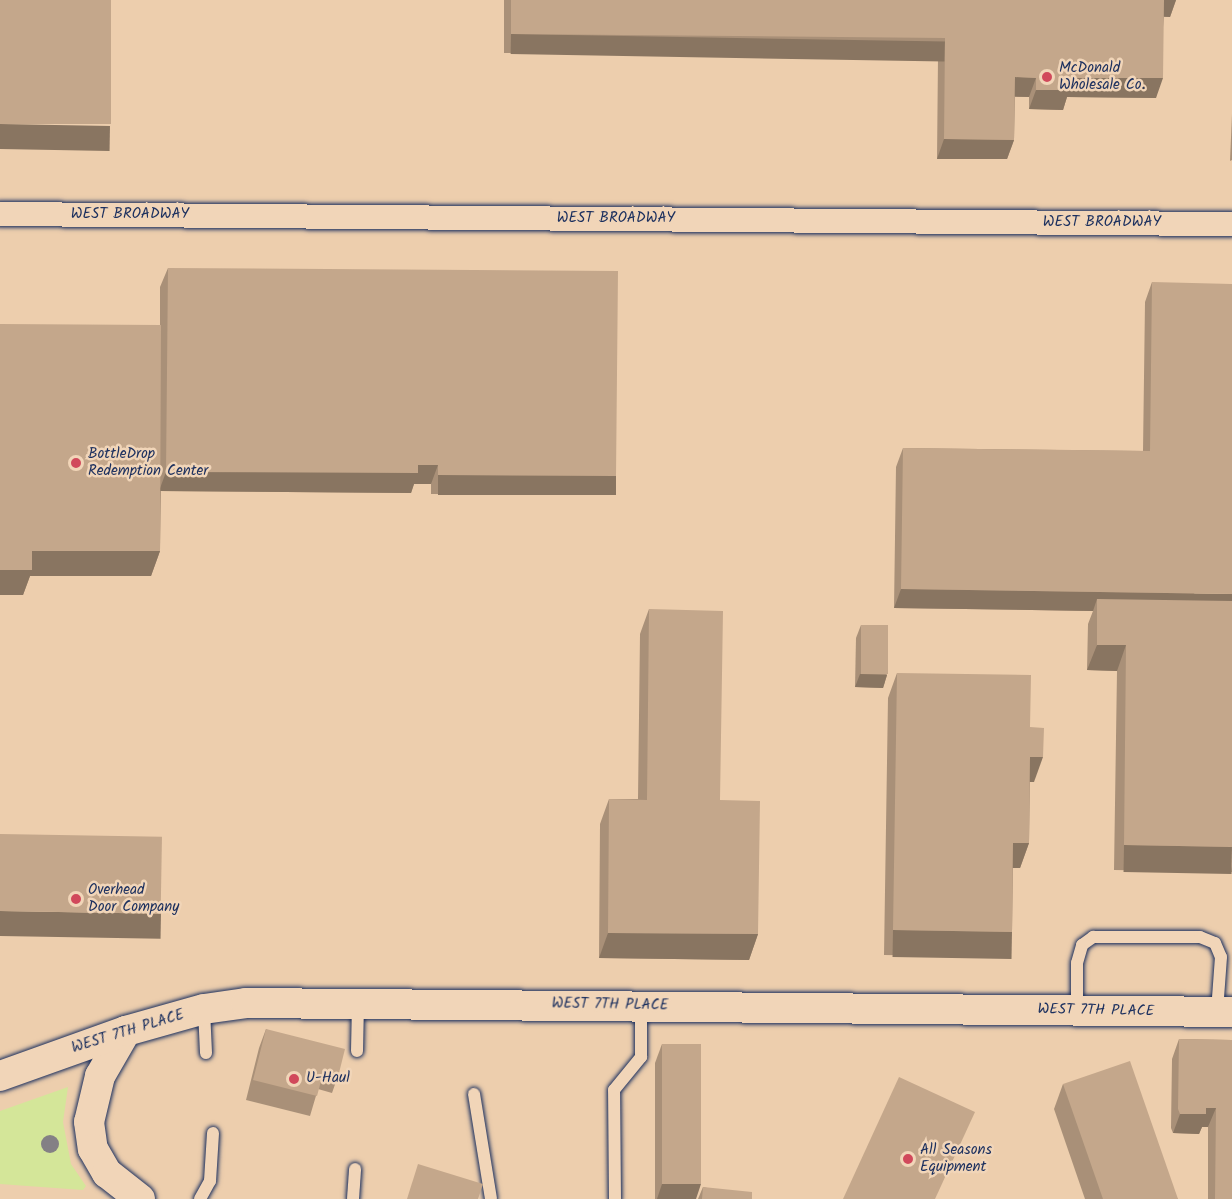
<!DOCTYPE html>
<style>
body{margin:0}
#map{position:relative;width:1232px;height:1199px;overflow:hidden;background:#edcead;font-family:Kalam,sans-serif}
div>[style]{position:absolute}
.green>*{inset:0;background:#d4e699}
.roads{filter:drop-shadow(0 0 2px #1b2f5e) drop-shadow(0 0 2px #1b2f5e)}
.service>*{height:12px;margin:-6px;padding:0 6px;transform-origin:6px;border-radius:6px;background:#f1d5b8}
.minor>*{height:24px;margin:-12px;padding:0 12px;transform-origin:12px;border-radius:12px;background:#f1d5b8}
.tertiary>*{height:30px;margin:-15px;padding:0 15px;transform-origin:15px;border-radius:15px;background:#f1d5b8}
.trees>*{width:18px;height:18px;margin:-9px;border-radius:50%;background:#848085}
.wall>*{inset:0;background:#a99078}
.shaded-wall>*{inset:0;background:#897561;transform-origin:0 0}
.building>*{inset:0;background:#c4a78b;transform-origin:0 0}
.dots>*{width:16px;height:16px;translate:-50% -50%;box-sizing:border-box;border:3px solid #f1d5b8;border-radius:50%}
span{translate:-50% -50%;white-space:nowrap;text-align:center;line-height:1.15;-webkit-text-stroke:5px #f1d5b8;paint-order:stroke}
.poi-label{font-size:15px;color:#1b2f5e}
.left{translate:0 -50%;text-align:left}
.street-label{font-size:15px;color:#1b2f5e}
</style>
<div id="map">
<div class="green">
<div style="clip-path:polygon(68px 1087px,63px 1122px,71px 1164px,86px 1186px,83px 1190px,0 1184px,0 1111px)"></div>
</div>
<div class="roads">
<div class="service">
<div style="left:204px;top:1010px;width:43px;rotate:87.3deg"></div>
<div style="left:1077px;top:1010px;width:47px;rotate:-90deg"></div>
<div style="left:1077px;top:963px;width:19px;rotate:-74deg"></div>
<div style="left:1082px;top:945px;width:14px;rotate:-36deg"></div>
<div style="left:1093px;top:937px;width:107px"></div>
<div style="left:1200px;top:937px;width:16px;rotate:22deg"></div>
<div style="left:1215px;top:943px;width:15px;rotate:67deg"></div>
<div style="left:1221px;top:957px;width:54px;rotate:94.2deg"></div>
<div style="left:357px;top:1051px;width:47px;rotate:-88.8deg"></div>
<div style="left:474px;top:1094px;width:106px;rotate:80.8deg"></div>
<div style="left:200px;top:1199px;width:21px;rotate:-61deg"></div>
<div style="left:210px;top:1181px;width:48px;rotate:-86.4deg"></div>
<div style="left:353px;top:1199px;width:30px;rotate:-86deg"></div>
<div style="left:615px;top:1199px;width:109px;rotate:-90.5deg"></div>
<div style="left:614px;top:1090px;width:43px;rotate:-50.7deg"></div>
<div style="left:641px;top:1057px;width:51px;rotate:-90deg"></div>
</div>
<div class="minor">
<div style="left:0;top:214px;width:1232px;rotate:0.47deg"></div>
</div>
<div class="tertiary">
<div style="left:126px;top:1031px;width:52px;rotate:120deg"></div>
<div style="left:100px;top:1076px;width:47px;rotate:103.4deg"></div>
<div style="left:89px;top:1122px;width:27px;rotate:82deg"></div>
<div style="left:93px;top:1149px;width:28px;rotate:60deg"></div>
<div style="left:107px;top:1173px;width:42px;rotate:38.2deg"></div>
<div style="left:0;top:1076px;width:134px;rotate:-19.7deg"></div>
<div style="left:126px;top:1031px;width:81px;rotate:-15.8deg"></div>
<div style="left:204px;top:1009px;width:42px;rotate:-8.1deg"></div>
<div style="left:246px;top:1003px;width:986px;rotate:0.52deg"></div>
</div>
</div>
<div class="trees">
<div style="left:50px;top:1144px"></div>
</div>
<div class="wall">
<div style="clip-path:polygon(504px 0,1176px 0,1170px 17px,1164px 17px,1156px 98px,1067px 97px,1063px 110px,1029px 109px,1029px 97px,1015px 97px,1014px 140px,1007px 159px,937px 159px,938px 57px,504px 53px)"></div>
<div style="clip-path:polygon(1232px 114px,1232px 160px,1230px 161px)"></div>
<div style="clip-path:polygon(168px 268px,616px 476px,609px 495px,431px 494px,431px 484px,414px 484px,411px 493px,161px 491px,160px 551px,151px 576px,30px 576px,23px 595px,0 595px,160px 325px,160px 287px)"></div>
<div style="clip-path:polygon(1152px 282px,1232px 872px,1114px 870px,1117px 671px,1087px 670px,1088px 624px,1093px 611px,894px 608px,896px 467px,903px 448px,1143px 451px,1145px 302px)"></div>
<div style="clip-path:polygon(649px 609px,720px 800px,758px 934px,749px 960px,599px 958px,600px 824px,609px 799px,638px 799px,640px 634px)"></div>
<div style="clip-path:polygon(861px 625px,887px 675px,883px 688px,855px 687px,856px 638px)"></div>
<div style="clip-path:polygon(897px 673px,1030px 727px,1034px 782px,1030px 782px,1029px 843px,1020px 868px,1013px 868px,1012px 932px,1003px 957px,884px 955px,888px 698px)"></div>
<div style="clip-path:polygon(266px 1029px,339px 1073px,332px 1093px,318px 1089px,310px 1116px,246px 1100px,259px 1048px)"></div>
<div style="clip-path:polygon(1179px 1039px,1232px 1040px,1232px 1199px,1208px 1199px,1208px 1127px,1202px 1127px,1199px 1134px,1173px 1133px,1171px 1128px,1172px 1059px)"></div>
<div style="clip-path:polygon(662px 1044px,696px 1199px,655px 1199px,655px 1063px)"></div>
<div style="clip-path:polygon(1063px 1084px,1178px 1199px,1085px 1199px,1054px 1109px)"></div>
<div style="clip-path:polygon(703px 1187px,752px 1199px,698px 1199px)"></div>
</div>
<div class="shaded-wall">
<div style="clip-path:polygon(1163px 0,1176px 0,1170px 17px,1157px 16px)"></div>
<div style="left:511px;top:34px;width:434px;height:20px;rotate:1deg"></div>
<div style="clip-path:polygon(1015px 77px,1036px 78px,1029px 97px,1008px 96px)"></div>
<div style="clip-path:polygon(1070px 78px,1163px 78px,1156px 98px,1067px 97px,1063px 110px,1029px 109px,1036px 90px)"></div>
<div style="left:0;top:124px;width:110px;height:25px;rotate:1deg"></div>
<div style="clip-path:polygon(944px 139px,1014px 140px,1007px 159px,937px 159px)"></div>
<div style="clip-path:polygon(418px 465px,438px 465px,431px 484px,414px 484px,411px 493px,159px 491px,166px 472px)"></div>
<div style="left:438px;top:475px;width:178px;height:20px"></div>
<div style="clip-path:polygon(32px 551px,160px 551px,151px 576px,30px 576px,23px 595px,0 595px,0 570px)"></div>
<div style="clip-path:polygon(901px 589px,1232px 594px,1232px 613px,1097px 599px,1093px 611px,894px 608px)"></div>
<div style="clip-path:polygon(1097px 645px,1126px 645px,1117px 671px,1087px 670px)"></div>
<div style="clip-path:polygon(860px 674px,887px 675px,883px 688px,855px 687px)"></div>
<div style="clip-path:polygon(1030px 757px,1043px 757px,1034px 782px,1021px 782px)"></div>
<div style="clip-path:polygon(1013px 843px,1029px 843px,1020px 868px,1004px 868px)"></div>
<div style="left:1124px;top:845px;width:108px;height:27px;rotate:1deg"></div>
<div style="left:0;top:911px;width:161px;height:25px;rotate:1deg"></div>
<div style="left:893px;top:930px;width:119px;height:27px;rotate:1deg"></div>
<div style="clip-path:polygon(608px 933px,758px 934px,749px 960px,599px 958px)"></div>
<div style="clip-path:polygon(1206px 1108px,1216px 1108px,1208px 1127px,1202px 1127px,1199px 1134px,1173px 1133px,1180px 1114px)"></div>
<div style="clip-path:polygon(662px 1184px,701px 1184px,696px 1199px,657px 1199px)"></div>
</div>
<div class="building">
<div style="left:0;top:0;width:111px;height:124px"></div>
<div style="clip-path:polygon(511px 0,1164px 0,1163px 78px,1070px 78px,1070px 90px,1036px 90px,1036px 78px,1015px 77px,1014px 140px,944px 139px,945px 38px,511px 34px)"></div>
<div style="clip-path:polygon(168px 268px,618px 271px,616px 476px,438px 475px,438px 465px,418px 465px,418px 473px,166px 472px)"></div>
<div style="clip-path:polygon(1152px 282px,1232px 284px,1232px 594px,901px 589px,903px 448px,1150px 451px)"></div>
<div style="clip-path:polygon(0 324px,161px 325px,160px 551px,32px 551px,32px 570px,0 570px)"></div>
<div style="clip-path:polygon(1097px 599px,1232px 601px,1232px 847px,1124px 845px,1126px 645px,1097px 645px)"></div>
<div style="clip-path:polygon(649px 609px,723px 611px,720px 800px,760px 801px,758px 934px,608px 933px,609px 799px,647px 800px)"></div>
<div style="left:861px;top:625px;width:27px;height:49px"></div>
<div style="clip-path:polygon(897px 673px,1031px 675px,1030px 727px,1044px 728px,1043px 757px,1030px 757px,1029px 843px,1013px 843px,1012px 932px,893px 930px)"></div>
<div style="left:0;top:834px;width:162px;height:77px;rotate:1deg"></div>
<div style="clip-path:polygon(266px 1029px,345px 1049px,339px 1073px,324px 1070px,317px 1096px,253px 1080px)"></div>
<div style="clip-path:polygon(1179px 1039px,1232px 1040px,1232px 1199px,1215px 1199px,1216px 1108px,1206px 1108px,1206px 1114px,1180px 1114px,1178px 1109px)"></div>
<div style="left:662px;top:1044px;width:39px;height:140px"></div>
<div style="clip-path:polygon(1130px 1061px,1178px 1199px,1103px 1199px,1063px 1084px)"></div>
<div style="clip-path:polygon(899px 1077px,975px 1112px,935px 1199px,843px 1199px)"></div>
<div style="clip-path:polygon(418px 1164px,483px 1184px,478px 1199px,407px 1199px)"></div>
<div style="clip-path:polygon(703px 1187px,752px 1192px,752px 1199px,702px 1199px)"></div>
</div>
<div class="dots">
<div style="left:1047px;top:77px;background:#d1495b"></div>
<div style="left:76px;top:463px;background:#d1495b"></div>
<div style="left:76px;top:899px;background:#d1495b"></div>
<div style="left:294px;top:1079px;background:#d1495b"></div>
<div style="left:908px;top:1159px;background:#d1495b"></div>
</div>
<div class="poi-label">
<span class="left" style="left:1059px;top:77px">McDonald<br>Wholesale Co.</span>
<span class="left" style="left:88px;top:463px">BottleDrop<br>Redemption Center</span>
<span class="left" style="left:88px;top:899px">Overhead<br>Door Company</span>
<span class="left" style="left:306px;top:1079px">U-Haul</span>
<span class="left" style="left:920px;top:1159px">All Seasons<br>Equipment</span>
</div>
<div class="street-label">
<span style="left:130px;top:215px">WEST BROADWAY</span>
<span style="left:616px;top:219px">WEST BROADWAY</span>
<span style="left:1102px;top:223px">WEST BROADWAY</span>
<span style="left:610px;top:1005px;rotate:1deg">WEST 7TH PLACE</span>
<span style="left:1096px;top:1011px;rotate:1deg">WEST 7TH PLACE</span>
<span style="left:128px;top:1032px;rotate:-17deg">WEST 7TH PLACE</span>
</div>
</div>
